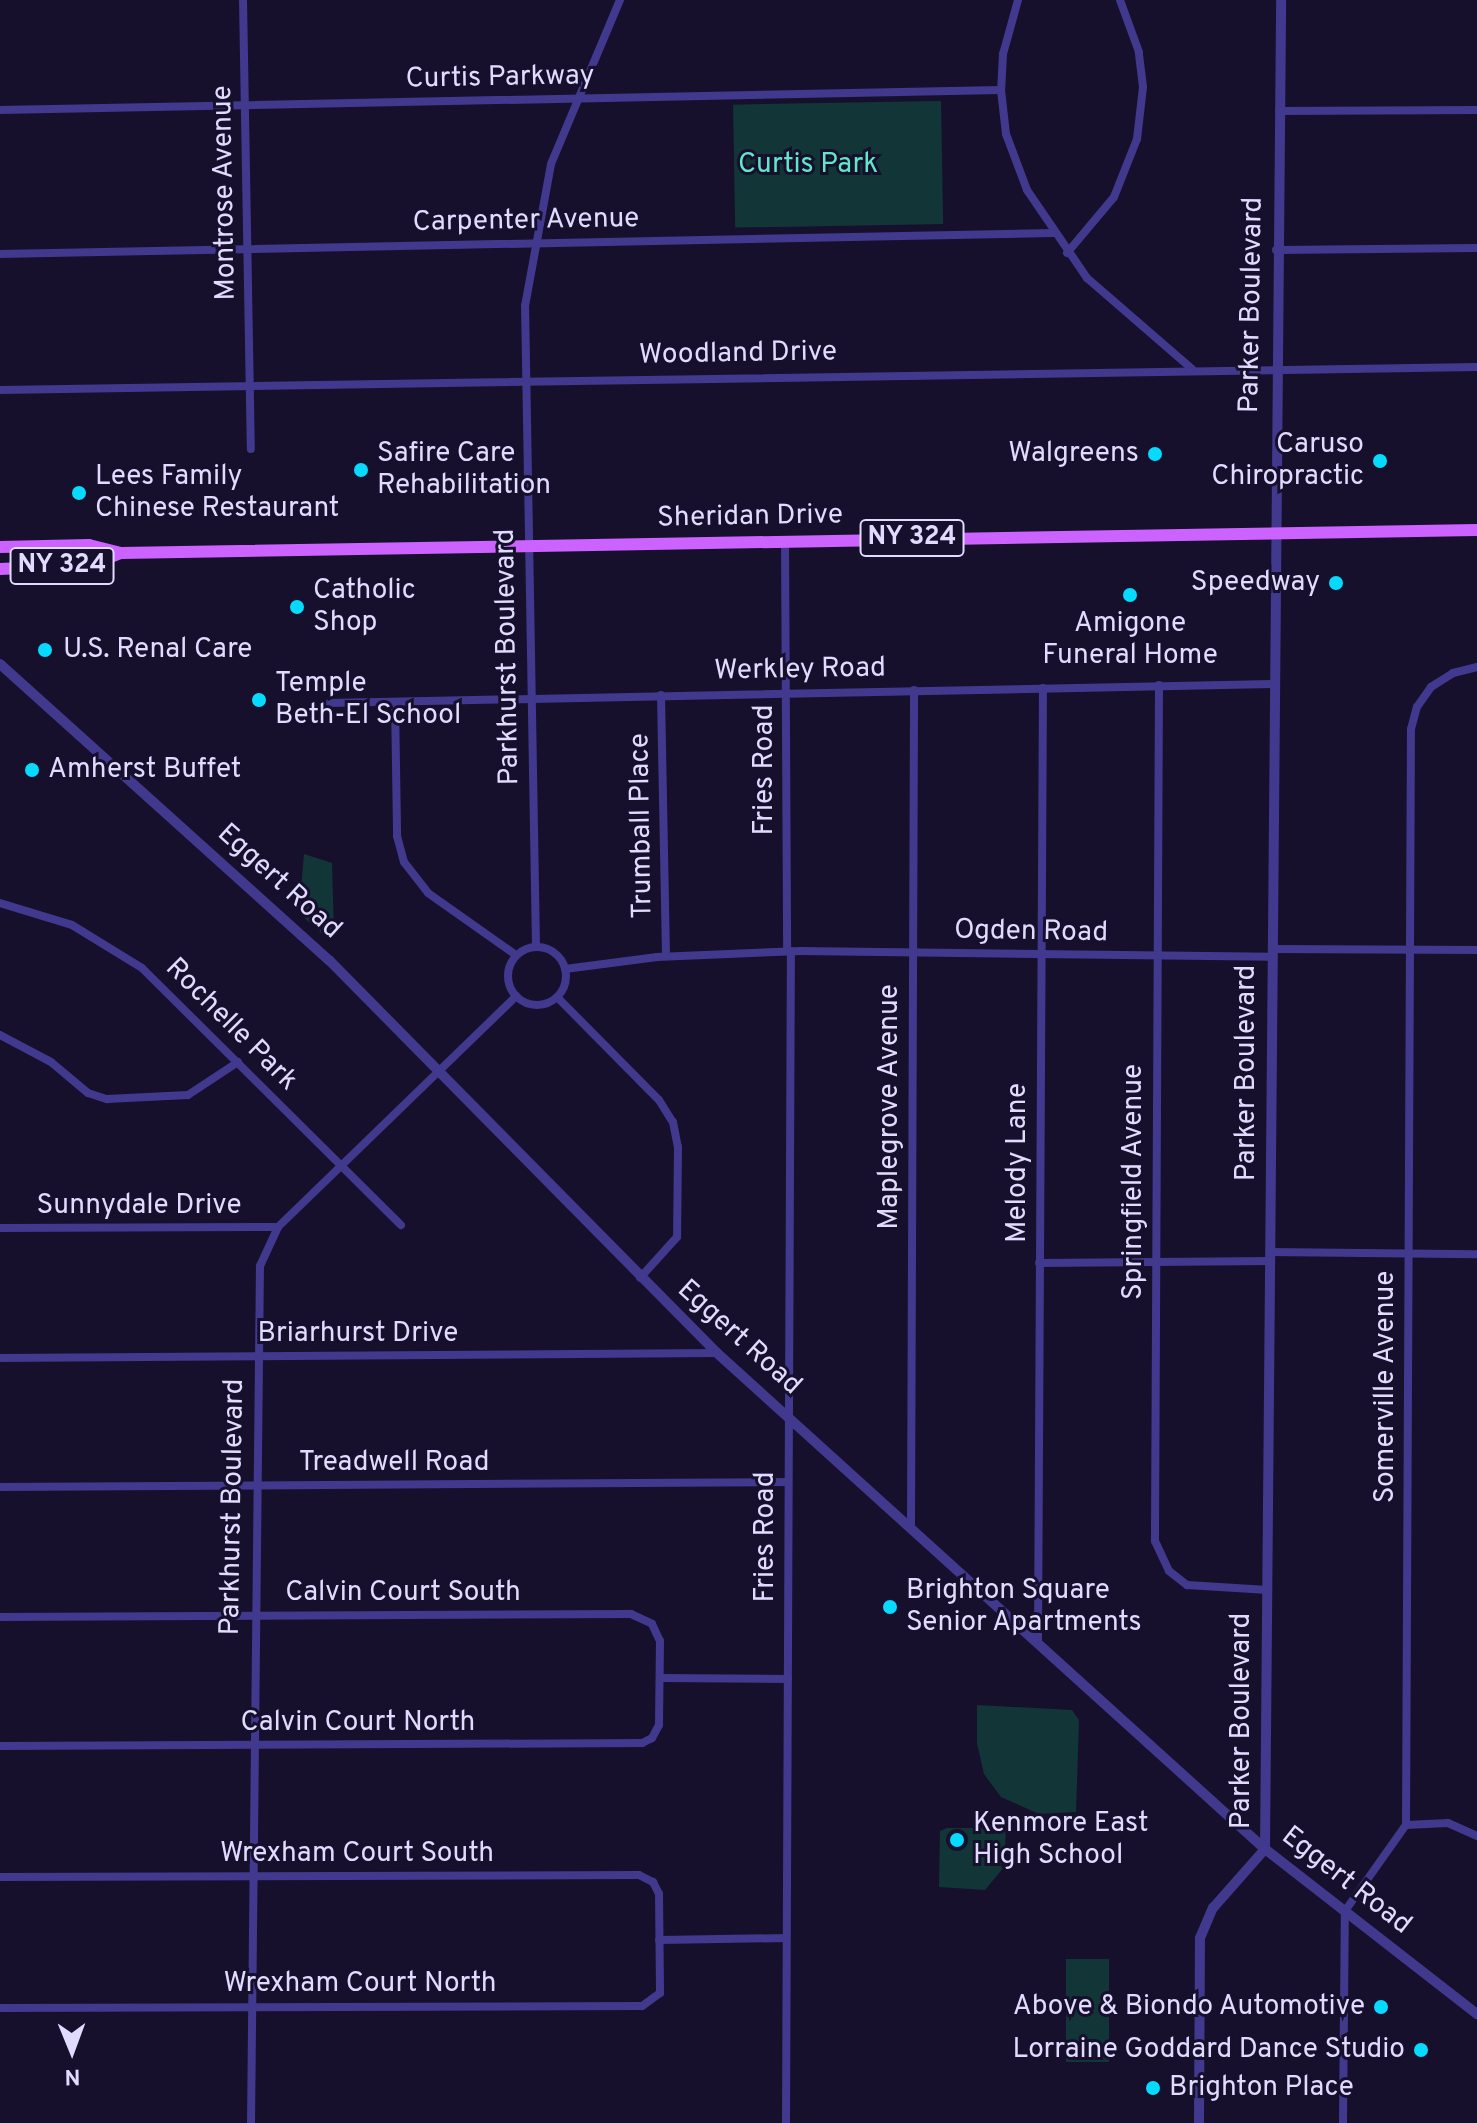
<!DOCTYPE html>
<style>
body{margin:0}
#map{position:relative;width:1477px;height:2123px;overflow:hidden;background:#16102c;font-family:Overpass,sans-serif}
div>[style]{position:absolute}
.green>*{inset:0;background:#123637;transform-origin:0 0}
.minor>*{height:8px;margin:-4px;padding:0 4px;transform-origin:4px;border-radius:4px;background:#40398e}
.minor>.ring{margin:-4px;padding:0;box-sizing:content-box;background:none;border:8px solid #40398e;border-radius:50%}
.tertiary>*{height:10px;margin:-5px;padding:0 5px;transform-origin:5px;border-radius:5px;background:#40398e}
.primary>*{height:12px;margin:-6px;padding:0 6px;transform-origin:6px;border-radius:6px;background:#cc62ff}
.dots>*{width:22px;height:22px;translate:-50% -50%;box-sizing:border-box;border:4px solid #16102c;border-radius:50%}
span{translate:-50% -50%;white-space:nowrap;text-align:center;line-height:1.15;-webkit-text-stroke:6px #16102c;paint-order:stroke}
.shield-label span{padding:2px 6px;background:#16102c;border:2px solid;border-radius:6px;-webkit-text-stroke-width:0}
.shield-label{font-size:26px;color:#e1dbff;font-weight:700}
.street-label{font-size:28px;color:#e1dbff}
.park-label{font-size:28px;color:#5fe7cc}
.poi-label{font-size:28px;color:#e1dbff}
.right{translate:-100% -50%;text-align:right}
.left{translate:0 -50%;text-align:left}
.north{position:absolute;left:32px;top:2011px;width:80px;height:80px;-webkit-text-stroke:6px #16102c;paint-order:stroke;rotate:179deg;font-size:22px;font-weight:700;line-height:32px;text-align:center;color:#e1dbff}
.north::after{content:'';display:block;margin:auto;width:28px;height:36px;background:#e1dbff;clip-path:polygon(50% 0,100% 100%,50% 72%,0 100%)}
</style>
<div id="map">
<div class="green">
<div style="left:941px;top:101px;width:123px;height:208px;rotate:89deg"></div>
<div style="clip-path:polygon(304px 854px,332px 863px,334px 935px,329px 940px,299px 913px)"></div>
<div style="clip-path:polygon(977px 1705px,1072px 1710px,1079px 1720px,1076px 1812px,1039px 1814px,1001px 1797px,984px 1774px,977px 1743px)"></div>
<div style="clip-path:polygon(947px 1828px,1006px 1828px,1004px 1867px,985px 1890px,939px 1887px,940px 1831px)"></div>
<div style="left:1066px;top:1959px;width:43px;height:103px"></div>
</div>
<div class="minor">
<div style="left:243px;top:0;width:449px;rotate:89deg"></div>
<div style="left:1018px;top:0;width:56px;rotate:105.5deg"></div>
<div style="left:1003px;top:54px;width:36px;rotate:93deg"></div>
<div style="left:1001px;top:90px;width:44px;rotate:83.5deg"></div>
<div style="left:1006px;top:134px;width:60px;rotate:69.4deg"></div>
<div style="left:1027px;top:190px;width:107px;rotate:55.7deg"></div>
<div style="left:1087px;top:278px;width:139px;rotate:40.9deg"></div>
<div style="left:0;top:110px;width:1001px;rotate:-1.14deg"></div>
<div style="left:1279px;top:111px;width:198px;rotate:-0.3deg"></div>
<div style="left:1276px;top:250px;width:201px;rotate:-0.6deg"></div>
<div style="left:1067px;top:253px;width:73px;rotate:-50deg"></div>
<div style="left:1114px;top:197px;width:62px;rotate:-68.4deg"></div>
<div style="left:1137px;top:139px;width:52px;rotate:-83.4deg"></div>
<div style="left:1143px;top:87px;width:35px;rotate:-97deg"></div>
<div style="left:1139px;top:52px;width:55px;rotate:-110.1deg"></div>
<div style="left:0;top:254px;width:1053px;rotate:-1.14deg"></div>
<div style="left:0;top:390px;width:1477px;rotate:-0.89deg"></div>
<div style="left:785px;top:540px;width:411px;rotate:89.7deg"></div>
<div style="left:1159px;top:685px;width:856px;rotate:90.27deg"></div>
<div style="left:1155px;top:1541px;width:33px;rotate:65deg"></div>
<div style="left:1169px;top:1571px;width:23px;rotate:38deg"></div>
<div style="left:1187px;top:1585px;width:81px;rotate:3.5deg"></div>
<div style="left:661px;top:695px;width:261px;rotate:88.9deg"></div>
<div style="left:395px;top:702px;width:134px;rotate:89.1deg"></div>
<div style="left:397px;top:836px;width:27px;rotate:75deg"></div>
<div style="left:404px;top:862px;width:39px;rotate:52deg"></div>
<div style="left:428px;top:893px;width:108px;rotate:35.2deg"></div>
<div style="left:329px;top:703px;width:944px;rotate:-1.15deg"></div>
<div style="left:0;top:903px;width:75px;rotate:17deg"></div>
<div style="left:72px;top:925px;width:82px;rotate:31.6deg"></div>
<div style="left:142px;top:968px;width:365px;rotate:44.8deg"></div>
<div style="left:536px;top:946px;width:640px;rotate:-90.98deg"></div>
<div style="left:525px;top:306px;width:144px;rotate:-79.6deg"></div>
<div style="left:551px;top:164px;width:178px;rotate:-67.2deg"></div>
<div class="ring" style="left:508px;top:947px;width:50px;height:50px"></div>
<div style="left:1272px;top:949px;width:205px;rotate:0.3deg"></div>
<div style="left:565px;top:969px;width:93px;rotate:-7.4deg"></div>
<div style="left:657px;top:957px;width:144px;rotate:-2.4deg"></div>
<div style="left:801px;top:951px;width:471px;rotate:0.7deg"></div>
<div style="left:557px;top:997px;width:145px;rotate:45.3deg"></div>
<div style="left:659px;top:1100px;width:26px;rotate:58deg"></div>
<div style="left:673px;top:1122px;width:25px;rotate:79deg"></div>
<div style="left:678px;top:1147px;width:90px;rotate:90.6deg"></div>
<div style="left:677px;top:1237px;width:55px;rotate:132.1deg"></div>
<div style="left:0;top:1035px;width:58px;rotate:27.9deg"></div>
<div style="left:51px;top:1062px;width:48px;rotate:40deg"></div>
<div style="left:88px;top:1093px;width:20px;rotate:18deg"></div>
<div style="left:107px;top:1099px;width:81px;rotate:-2.8deg"></div>
<div style="left:188px;top:1095px;width:60px;rotate:-33.4deg"></div>
<div style="left:0;top:1228px;width:278px;rotate:-0.2deg"></div>
<div style="left:1270px;top:1252px;width:207px;rotate:0.6deg"></div>
<div style="left:1039px;top:1263px;width:231px;rotate:-0.5deg"></div>
<div style="left:0;top:1358px;width:717px;rotate:-0.4deg"></div>
<div style="left:0;top:1487px;width:788px;rotate:-0.36deg"></div>
<div style="left:911px;top:1525px;width:835px;rotate:-89.79deg"></div>
<div style="left:0;top:1617px;width:631px;rotate:-0.27deg"></div>
<div style="left:631px;top:1614px;width:23px;rotate:25deg"></div>
<div style="left:652px;top:1624px;width:19px;rotate:65deg"></div>
<div style="left:660px;top:1641px;width:84px;rotate:90.7deg"></div>
<div style="left:659px;top:1725px;width:15px;rotate:118deg"></div>
<div style="left:652px;top:1738px;width:11px;rotate:153deg"></div>
<div style="left:642px;top:1743px;width:642px;rotate:179.73deg"></div>
<div style="left:1038px;top:1640px;width:952px;rotate:-89.7deg"></div>
<div style="left:660px;top:1678px;width:128px;rotate:0.4deg"></div>
<div style="left:1406px;top:1825px;width:42px;rotate:-2.7deg"></div>
<div style="left:1448px;top:1823px;width:32px;rotate:24deg"></div>
<div style="left:0;top:1877px;width:639px;rotate:-0.18deg"></div>
<div style="left:639px;top:1875px;width:16px;rotate:27deg"></div>
<div style="left:653px;top:1882px;width:13px;rotate:63deg"></div>
<div style="left:659px;top:1894px;width:99px;rotate:89.4deg"></div>
<div style="left:660px;top:1993px;width:22px;rotate:144deg"></div>
<div style="left:642px;top:2006px;width:642px;rotate:179.82deg"></div>
<div style="left:659px;top:1940px;width:127px;rotate:-0.9deg"></div>
<div style="left:251px;top:2123px;width:857px;rotate:-89.4deg"></div>
<div style="left:260px;top:1266px;width:43px;rotate:-65.2deg"></div>
<div style="left:278px;top:1227px;width:332px;rotate:-44.1deg"></div>
<div style="left:786px;top:2123px;width:1172px;rotate:-89.76deg"></div>
<div style="left:1343px;top:2123px;width:212px;rotate:-89.5deg"></div>
<div style="left:1345px;top:1911px;width:105px;rotate:-54.7deg"></div>
<div style="left:1406px;top:1825px;width:1096px;rotate:-89.74deg"></div>
<div style="left:1411px;top:729px;width:23px;rotate:-75deg"></div>
<div style="left:1417px;top:707px;width:24px;rotate:-55deg"></div>
<div style="left:1431px;top:687px;width:26px;rotate:-32deg"></div>
<div style="left:1453px;top:673px;width:25px;rotate:-14deg"></div>
</div>
<div class="tertiary">
<div style="left:0;top:664px;width:443px;rotate:42deg"></div>
<div style="left:329px;top:960px;width:552px;rotate:45.37deg"></div>
<div style="left:717px;top:1353px;width:739px;rotate:42.15deg"></div>
<div style="left:1265px;top:1849px;width:269px;rotate:37.9deg"></div>
<div style="left:1199px;top:2123px;width:185px;rotate:-89.7deg"></div>
<div style="left:1200px;top:1938px;width:33px;rotate:-67deg"></div>
<div style="left:1213px;top:1908px;width:79px;rotate:-48.6deg"></div>
<div style="left:1265px;top:1849px;width:1849px;rotate:-89.5deg"></div>
</div>
<div class="primary">
<div style="left:0;top:547px;width:89px;rotate:-1.3deg"></div>
<div style="left:89px;top:545px;width:33px;rotate:14deg"></div>
<div style="left:121px;top:553px;width:1356px;rotate:-0.97deg"></div>
<div style="left:0;top:569px;width:91px;rotate:-2.5deg"></div>
<div style="left:91px;top:565px;width:32px;rotate:-22deg"></div>
</div>
<div class="dots">
<div style="left:1155px;top:454px;background:#07daff"></div>
<div style="left:1380px;top:461px;background:#07daff"></div>
<div style="left:361px;top:470px;background:#07daff"></div>
<div style="left:79px;top:493px;background:#07daff"></div>
<div style="left:1336px;top:583px;background:#07daff"></div>
<div style="left:1130px;top:595px;background:#07daff"></div>
<div style="left:297px;top:607px;background:#07daff"></div>
<div style="left:45px;top:650px;background:#07daff"></div>
<div style="left:259px;top:700px;background:#07daff"></div>
<div style="left:32px;top:770px;background:#07daff"></div>
<div style="left:890px;top:1607px;background:#07daff"></div>
<div style="left:957px;top:1840px;background:#07daff"></div>
<div style="left:1381px;top:2007px;background:#07daff"></div>
<div style="left:1421px;top:2050px;background:#07daff"></div>
<div style="left:1153px;top:2088px;background:#07daff"></div>
</div>
<div class="shield-label">
<span style="left:912px;top:538px">NY 324</span>
<span style="left:62px;top:566px">NY 324</span>
</div>
<div class="street-label">
<span style="left:500px;top:78px;rotate:-1deg">Curtis Parkway</span>
<span style="left:225px;top:193px;rotate:-91deg">Montrose Avenue</span>
<span style="left:526px;top:221px;rotate:-1deg">Carpenter Avenue</span>
<span style="left:1252px;top:305px;rotate:-89deg">Parker Boulevard</span>
<span style="left:738px;top:354px;rotate:-1deg">Woodland Drive</span>
<span style="left:750px;top:517px;rotate:-1deg">Sheridan Drive</span>
<span style="left:508px;top:657px;rotate:-91deg">Parkhurst Boulevard</span>
<span style="left:800px;top:670px;rotate:-1deg">Werkley Road</span>
<span style="left:765px;top:770px;rotate:-90deg">Fries Road</span>
<span style="left:642px;top:826px;rotate:-91deg">Trumball Place</span>
<span style="left:279px;top:882px;rotate:42deg">Eggert Road</span>
<span style="left:1031px;top:932px;rotate:1deg">Ogden Road</span>
<span style="left:231px;top:1025px;rotate:45deg">Rochelle Park</span>
<span style="left:1247px;top:1073px;rotate:-90deg">Parker Boulevard</span>
<span style="left:890px;top:1107px;rotate:-90deg">Maplegrove Avenue</span>
<span style="left:1018px;top:1163px;rotate:-90deg">Melody Lane</span>
<span style="left:1134px;top:1182px;rotate:-90deg">Springfield Avenue</span>
<span style="left:139px;top:1206px">Sunnydale Drive</span>
<span style="left:358px;top:1334px">Briarhurst Drive</span>
<span style="left:739px;top:1338px;rotate:42deg">Eggert Road</span>
<span style="left:1386px;top:1387px;rotate:-90deg">Somerville Avenue</span>
<span style="left:394px;top:1463px">Treadwell Road</span>
<span style="left:233px;top:1507px;rotate:-89deg">Parkhurst Boulevard</span>
<span style="left:766px;top:1537px;rotate:-90deg">Fries Road</span>
<span style="left:403px;top:1593px">Calvin Court South</span>
<span style="left:1242px;top:1721px;rotate:-90deg">Parker Boulevard</span>
<span style="left:358px;top:1723px">Calvin Court North</span>
<span style="left:357px;top:1854px">Wrexham Court South</span>
<span style="left:1346px;top:1881px;rotate:38deg">Eggert Road</span>
<span style="left:360px;top:1984px">Wrexham Court North</span>
</div>
<div class="park-label">
<span style="left:808px;top:165px">Curtis Park</span>
</div>
<div class="poi-label">
<span class="right" style="left:1364px;top:461px">Caruso<br>Chiropractic</span>
<span class="left" style="left:377px;top:470px">Safire Care<br>Rehabilitation</span>
<span class="right" style="left:1139px;top:454px">Walgreens</span>
<span class="left" style="left:95px;top:493px">Lees Family<br>Chinese Restaurant</span>
<span class="right" style="left:1320px;top:583px">Speedway</span>
<span class="left" style="left:313px;top:607px">Catholic<br>Shop</span>
<span style="left:1130px;top:640px">Amigone<br>Funeral Home</span>
<span class="left" style="left:63px;top:650px">U.S. Renal Care</span>
<span class="left" style="left:275px;top:700px">Temple<br>Beth-El School</span>
<span class="left" style="left:48px;top:770px">Amherst Buffet</span>
<span class="left" style="left:906px;top:1607px">Brighton Square<br>Senior Apartments</span>
<span class="left" style="left:973px;top:1840px">Kenmore East<br>High School</span>
<span class="right" style="left:1365px;top:2007px">Above &amp; Biondo Automotive</span>
<span class="right" style="left:1405px;top:2050px">Lorraine Goddard Dance Studio</span>
<span class="left" style="left:1169px;top:2088px">Brighton Place</span>
</div>
<div class="north">N</div>
</div>
